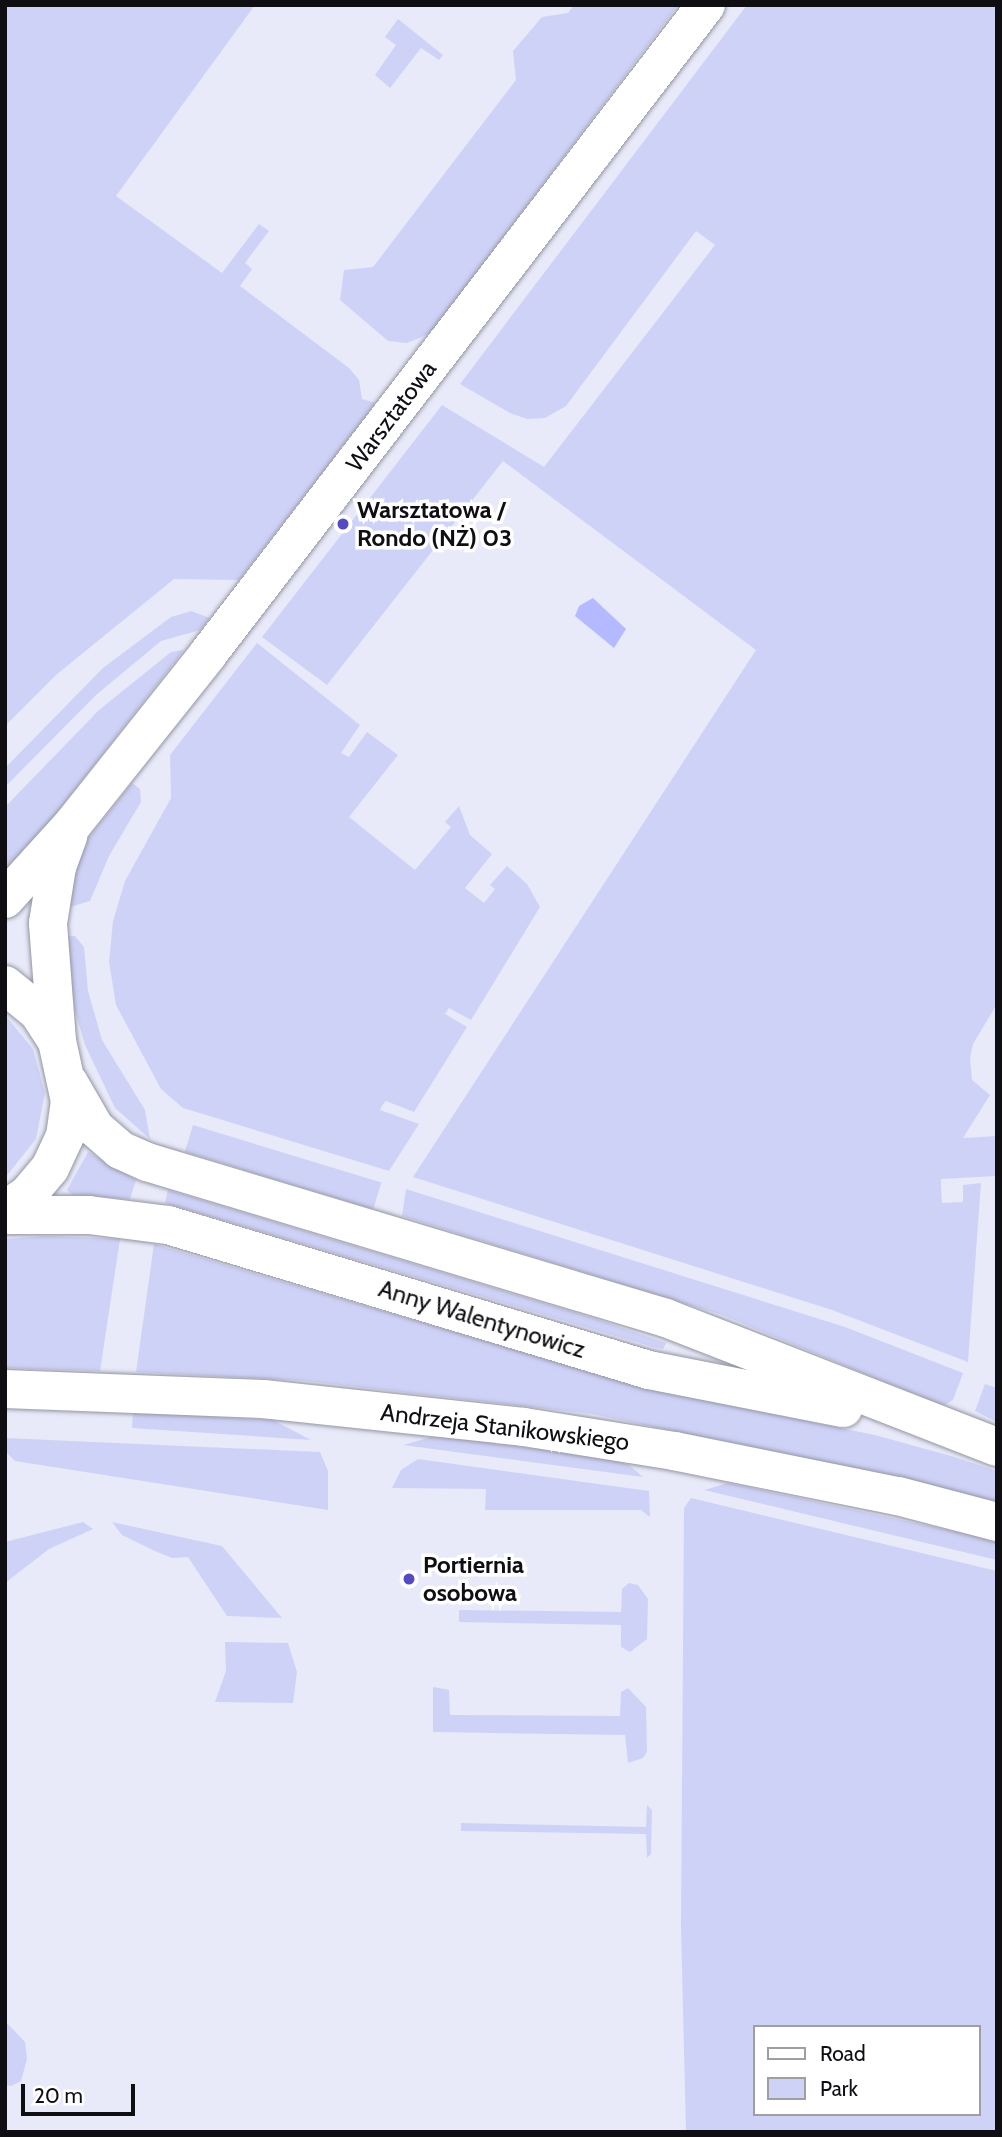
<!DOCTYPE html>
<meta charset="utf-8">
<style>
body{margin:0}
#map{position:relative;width:1002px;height:2137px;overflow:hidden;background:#e8eaf9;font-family:Cabin,sans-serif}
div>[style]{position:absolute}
.green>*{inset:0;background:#cfd2f7;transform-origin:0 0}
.water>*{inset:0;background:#b5b9ff}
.roads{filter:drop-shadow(0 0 2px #9495a3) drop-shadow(0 0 2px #9495a3)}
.street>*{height:38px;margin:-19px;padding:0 19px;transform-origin:19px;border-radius:19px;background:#fff}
.primary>*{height:38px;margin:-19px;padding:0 19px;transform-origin:19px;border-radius:19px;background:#fff}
.dots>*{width:19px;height:19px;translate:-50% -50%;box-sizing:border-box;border:4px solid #fff;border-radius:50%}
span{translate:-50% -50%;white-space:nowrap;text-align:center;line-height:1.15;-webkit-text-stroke:7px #fff;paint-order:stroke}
.street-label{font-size:24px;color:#0e0e13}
.poi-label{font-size:24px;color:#0e0e13;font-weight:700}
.left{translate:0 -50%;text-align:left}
.frame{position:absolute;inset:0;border:7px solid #0e0e13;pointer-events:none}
.legend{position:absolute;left:753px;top:2025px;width:228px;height:91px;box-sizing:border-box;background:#fff;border:2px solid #9f9fa1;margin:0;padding:9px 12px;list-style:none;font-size:21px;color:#0e0e13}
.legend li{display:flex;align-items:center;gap:14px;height:35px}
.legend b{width:35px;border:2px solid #9f9fa1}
.scale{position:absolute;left:21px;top:2084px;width:114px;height:32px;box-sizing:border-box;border:4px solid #0e0e13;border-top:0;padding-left:9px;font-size:21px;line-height:24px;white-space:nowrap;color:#0e0e13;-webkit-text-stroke:5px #fff;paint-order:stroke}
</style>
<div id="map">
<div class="green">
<div style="clip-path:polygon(5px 5px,255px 5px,116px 196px,222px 273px,259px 224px,269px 231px,245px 263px,252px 269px,240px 286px,349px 368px,359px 380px,362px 399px,376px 403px,239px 580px,174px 579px,56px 675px,5px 726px)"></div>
<div style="clip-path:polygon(574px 5px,678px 5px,431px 333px,407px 343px,388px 341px,340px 300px,344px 270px,373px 267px,516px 80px,513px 51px,542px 17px,568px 13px)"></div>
<div style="clip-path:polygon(747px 5px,997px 5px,997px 1004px,973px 1044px,970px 1058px,972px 1080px,990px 1095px,963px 1138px,997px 1136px,997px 1176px,941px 1179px,941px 1186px,942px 1203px,963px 1202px,963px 1185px,981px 1183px,968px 1362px,832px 1310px,413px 1177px,756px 650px,503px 461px,327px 685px,262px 637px,442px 405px,544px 467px,715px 245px,696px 231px,566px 406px,545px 418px,527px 419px,510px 413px,460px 384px)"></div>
<div style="clip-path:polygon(398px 19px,443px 55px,439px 60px,421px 48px,390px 88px,375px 75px,396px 45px,385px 37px)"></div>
<div style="clip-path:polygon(191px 611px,210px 618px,200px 630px,161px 641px,96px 695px,5px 787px,5px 768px,103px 668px,171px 617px)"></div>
<div style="clip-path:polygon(257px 643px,360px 725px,341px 753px,349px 757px,367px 732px,398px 755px,349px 817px,415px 870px,451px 827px,445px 822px,459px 806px,470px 835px,492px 854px,465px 888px,484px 903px,495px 889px,490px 885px,507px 866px,527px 884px,540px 907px,471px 1020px,449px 1008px,445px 1014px,467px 1027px,414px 1112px,386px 1101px,383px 1104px,380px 1110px,419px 1124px,389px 1171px,183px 1108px,161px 1089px,116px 1005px,109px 962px,113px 921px,125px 881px,171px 798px,170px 755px)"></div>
<div style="clip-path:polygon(184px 650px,5px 879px,5px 807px,99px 710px,171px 652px)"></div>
<div style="clip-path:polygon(132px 783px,140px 789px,141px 802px,109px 856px,90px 901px,60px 910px,83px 845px)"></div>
<div style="clip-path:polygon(75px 936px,84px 947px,88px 991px,102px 1040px,145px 1110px,150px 1139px,115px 1108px,85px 1045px,63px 970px,58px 937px)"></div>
<div style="clip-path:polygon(5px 1015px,33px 1049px,45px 1093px,36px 1139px,5px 1178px)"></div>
<div style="left:193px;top:1125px;width:197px;height:28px;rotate:17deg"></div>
<div style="clip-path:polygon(88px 1152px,136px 1180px,130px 1199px,73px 1195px,67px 1190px)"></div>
<div style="clip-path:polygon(406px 1189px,845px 1327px,963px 1373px,953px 1400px,945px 1405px,929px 1400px,722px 1315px,402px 1216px)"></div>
<div style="clip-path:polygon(168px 1190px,593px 1318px,666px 1343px,663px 1349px,653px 1347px,165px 1203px)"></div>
<div style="clip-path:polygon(46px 1236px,120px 1239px,100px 1371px,5px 1368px,5px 1239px)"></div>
<div style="clip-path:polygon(154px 1244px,644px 1388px,875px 1435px,951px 1456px,997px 1471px,997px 1507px,919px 1482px,592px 1414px,306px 1381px,136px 1372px)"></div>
<div style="clip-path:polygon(985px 1384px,997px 1388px,997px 1422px,975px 1411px)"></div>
<div style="clip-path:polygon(133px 1412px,273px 1420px,311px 1440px,132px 1428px)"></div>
<div style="clip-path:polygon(435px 1436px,606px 1457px,629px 1465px,643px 1477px,403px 1445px)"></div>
<div style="clip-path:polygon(5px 1438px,320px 1452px,328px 1471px,328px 1510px,15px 1461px,5px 1451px)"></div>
<div style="clip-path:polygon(418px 1459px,649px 1491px,650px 1517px,641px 1510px,485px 1510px,486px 1489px,392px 1488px,401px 1470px)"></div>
<div style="clip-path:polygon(728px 1483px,976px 1536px,997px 1543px,997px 1560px,704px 1490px)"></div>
<div style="clip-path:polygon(evenodd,691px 1498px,997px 1571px,997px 2132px,686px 2132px,681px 1927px,684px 1508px,691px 1498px,755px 2027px,979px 2027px,979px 2114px,755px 2114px,755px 2027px)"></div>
<div style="clip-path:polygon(83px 1522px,93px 1529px,49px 1549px,5px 1583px,5px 1542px)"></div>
<div style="clip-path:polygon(112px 1522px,222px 1546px,282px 1618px,227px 1616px,188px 1557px,172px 1558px,157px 1552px,122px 1535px)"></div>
<div style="clip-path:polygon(629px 1583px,638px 1585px,648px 1599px,647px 1639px,630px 1652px,621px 1647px,621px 1625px,459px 1622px,459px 1610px,621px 1612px,622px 1589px)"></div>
<div style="clip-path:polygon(225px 1642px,288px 1643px,297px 1672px,293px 1703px,215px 1702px,226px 1671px)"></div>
<div style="clip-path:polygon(433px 1687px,449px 1690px,450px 1715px,620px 1716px,621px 1692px,628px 1688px,646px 1707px,647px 1752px,643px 1758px,628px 1763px,625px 1735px,433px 1732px)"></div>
<div style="clip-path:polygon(647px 1805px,652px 1810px,651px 1854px,647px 1858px,646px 1834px,461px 1831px,461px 1823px,646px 1827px)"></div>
<div style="clip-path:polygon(5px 2021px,25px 2042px,27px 2059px,21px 2081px,11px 2086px,5px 2085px)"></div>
</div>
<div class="water">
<div style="clip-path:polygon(593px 598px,626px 629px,614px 648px,575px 616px,579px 606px)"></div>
</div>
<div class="roads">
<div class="street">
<div style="left:5px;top:899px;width:101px;rotate:-47.8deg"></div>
<div style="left:73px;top:824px;width:217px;rotate:-51.5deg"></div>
<div style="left:208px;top:654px;width:818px;rotate:-52.5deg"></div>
<div style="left:57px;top:1041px;width:118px;rotate:-94.4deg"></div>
<div style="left:48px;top:923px;width:57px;rotate:-80.9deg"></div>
<div style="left:57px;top:867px;width:33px;rotate:-70deg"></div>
<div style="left:5px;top:1389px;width:258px;rotate:2.2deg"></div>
<div style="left:263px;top:1399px;width:262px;rotate:6.1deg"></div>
<div style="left:524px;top:1427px;width:152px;rotate:9.1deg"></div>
<div style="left:674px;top:1451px;width:228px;rotate:11.4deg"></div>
<div style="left:898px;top:1496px;width:102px;rotate:14.7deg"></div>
</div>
<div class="primary">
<div style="left:5px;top:985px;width:43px;rotate:39.3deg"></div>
<div style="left:38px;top:1012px;width:35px;rotate:57deg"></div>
<div style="left:57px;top:1041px;width:61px;rotate:77.8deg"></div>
<div style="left:70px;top:1101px;width:35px;rotate:98deg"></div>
<div style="left:65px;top:1136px;width:35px;rotate:115deg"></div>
<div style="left:50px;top:1168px;width:35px;rotate:130deg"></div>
<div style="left:27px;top:1195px;width:27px;rotate:146deg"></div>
<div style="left:69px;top:1083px;width:52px;rotate:60deg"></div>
<div style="left:95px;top:1128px;width:33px;rotate:41deg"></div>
<div style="left:120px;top:1150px;width:30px;rotate:24deg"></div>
<div style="left:147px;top:1162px;width:542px;rotate:16.73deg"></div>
<div style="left:666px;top:1318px;width:355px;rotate:21.3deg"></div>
<div style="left:5px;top:1215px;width:84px"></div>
<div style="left:89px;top:1215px;width:80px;rotate:7.2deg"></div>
<div style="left:168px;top:1225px;width:502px;rotate:16.78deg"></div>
<div style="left:649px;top:1370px;width:198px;rotate:11.1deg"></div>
</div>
</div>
<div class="dots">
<div style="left:343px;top:524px;background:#554ac2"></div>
<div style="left:409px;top:1579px;background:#554ac2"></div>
</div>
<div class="street-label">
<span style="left:391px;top:416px;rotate:-53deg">Warsztatowa</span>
<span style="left:482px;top:1319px;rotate:17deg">Anny Walentynowicz</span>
<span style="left:505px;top:1427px;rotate:7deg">Andrzeja Stanikowskiego</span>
</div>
<div class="poi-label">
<span class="left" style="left:357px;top:524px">Warsztatowa /<br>Rondo (NŻ) 03</span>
<span class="left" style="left:423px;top:1579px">Portiernia<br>osobowa</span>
</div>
<div class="frame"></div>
<ul class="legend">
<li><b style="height:9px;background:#fff"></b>Road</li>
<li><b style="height:19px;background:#cfd2f7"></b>Park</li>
</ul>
<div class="scale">20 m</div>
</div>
